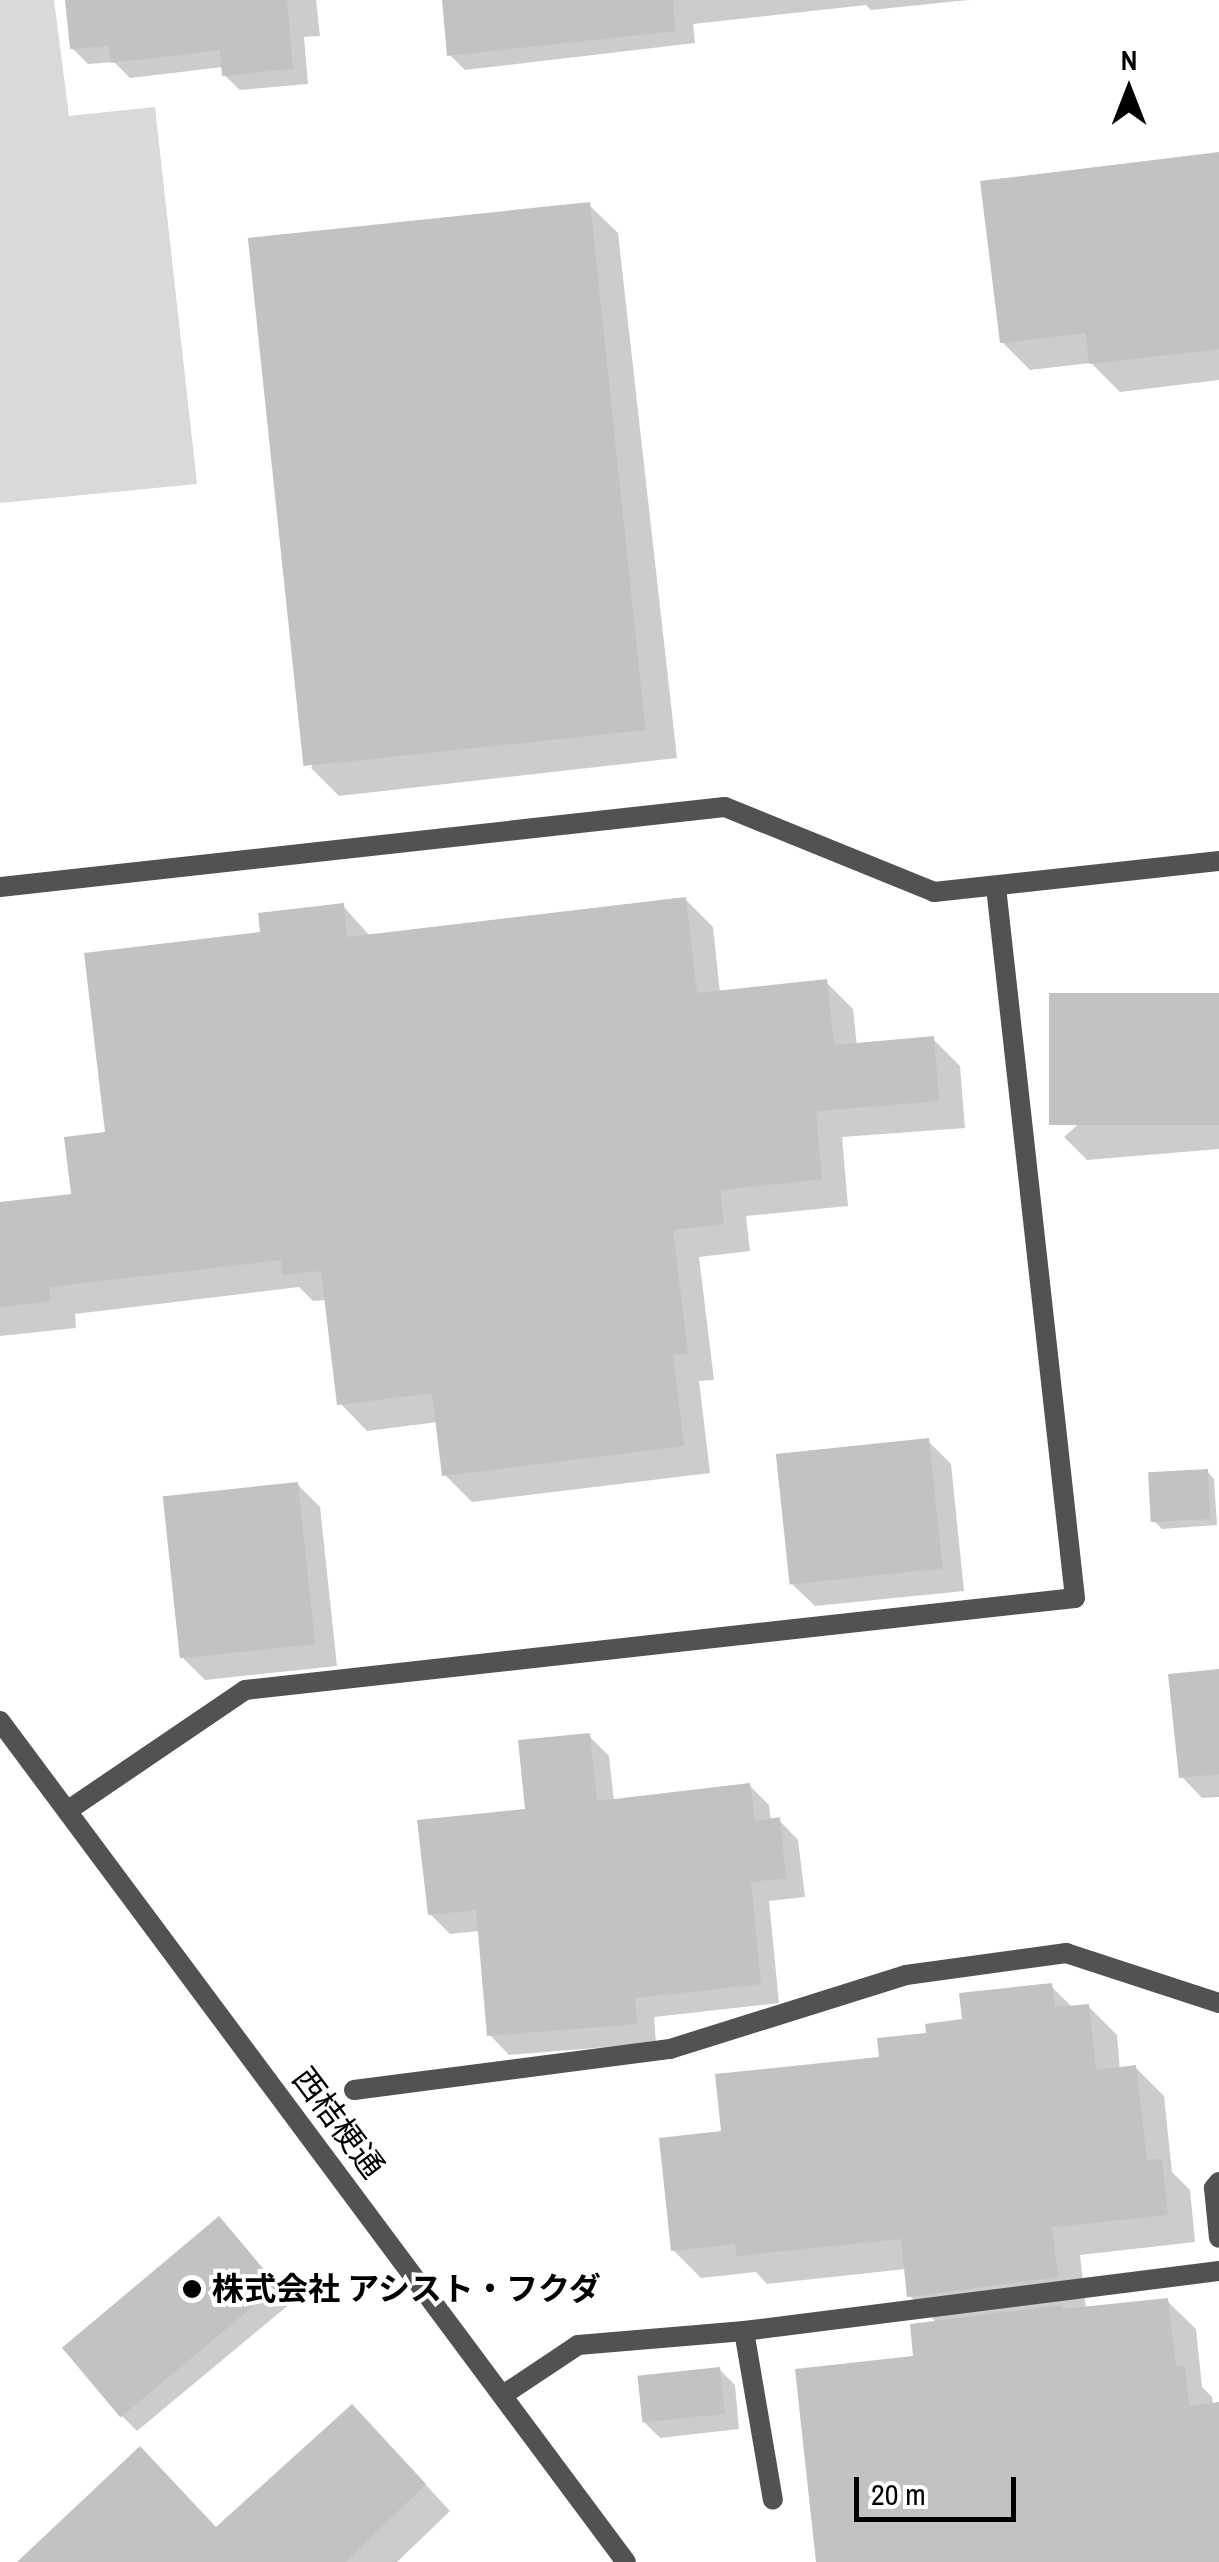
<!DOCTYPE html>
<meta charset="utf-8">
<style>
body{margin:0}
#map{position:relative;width:1219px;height:2562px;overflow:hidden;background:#fff;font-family:"Archivo Narrow","Noto Sans JP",sans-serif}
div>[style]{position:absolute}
.green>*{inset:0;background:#d9d9d9}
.shadow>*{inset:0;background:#0003}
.building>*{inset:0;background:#c2c2c2;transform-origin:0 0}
.service>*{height:20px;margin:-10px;padding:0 10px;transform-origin:10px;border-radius:10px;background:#525252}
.minor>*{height:20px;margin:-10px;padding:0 10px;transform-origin:10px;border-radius:10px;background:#525252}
.tertiary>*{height:20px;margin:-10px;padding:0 10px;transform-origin:10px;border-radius:10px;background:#525252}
.dots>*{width:28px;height:28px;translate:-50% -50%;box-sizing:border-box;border:5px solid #fff;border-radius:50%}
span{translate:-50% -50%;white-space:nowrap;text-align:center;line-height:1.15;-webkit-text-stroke:8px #fff;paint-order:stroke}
.street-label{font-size:32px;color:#000}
.poi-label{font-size:32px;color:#000;font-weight:700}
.left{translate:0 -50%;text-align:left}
.north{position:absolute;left:1079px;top:40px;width:100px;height:100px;-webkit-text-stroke:8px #fff;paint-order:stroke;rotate:0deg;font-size:28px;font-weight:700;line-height:40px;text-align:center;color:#000}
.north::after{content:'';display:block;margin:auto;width:35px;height:45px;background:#000;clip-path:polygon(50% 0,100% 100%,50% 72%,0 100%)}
.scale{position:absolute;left:854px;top:2477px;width:162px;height:45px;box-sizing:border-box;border:5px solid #000;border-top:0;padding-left:12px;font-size:30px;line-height:35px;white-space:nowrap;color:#000;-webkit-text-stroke:8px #fff;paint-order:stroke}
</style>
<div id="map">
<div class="green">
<div style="clip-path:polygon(0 0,54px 0,69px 116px,155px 107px,197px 484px,0 503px)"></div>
</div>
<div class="shadow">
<div style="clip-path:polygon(67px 0,316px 0,320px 36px,304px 37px,308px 84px,240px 90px,224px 75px,223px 67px,130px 78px,114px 62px,88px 64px,72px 48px)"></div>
<div style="clip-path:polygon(445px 0,969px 0,871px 10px,866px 5px,693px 24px,695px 43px,465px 70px,450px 55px)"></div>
<div style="clip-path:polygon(1219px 155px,1219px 380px,1120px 392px,1091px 363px,1030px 370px,1002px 342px)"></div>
<div style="clip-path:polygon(589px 205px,618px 233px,677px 758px,339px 796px,311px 768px)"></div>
<div style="clip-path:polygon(685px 899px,713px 927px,720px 993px,826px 982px,853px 1009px,857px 1046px,933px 1039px,960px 1066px,965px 1128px,842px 1137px,848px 1206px,746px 1216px,750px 1251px,699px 1257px,714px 1380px,699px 1381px,710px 1473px,472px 1502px,445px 1475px,438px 1422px,367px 1431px,340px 1403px,327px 1300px,313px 1301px,299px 1287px,75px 1314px,76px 1328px,0 1336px,0 1204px,74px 1196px,108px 1134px,263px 934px,343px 906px,370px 936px)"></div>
<div style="clip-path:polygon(1219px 996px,1219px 1149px,1087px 1160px,1064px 1137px)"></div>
<div style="clip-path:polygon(928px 1441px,951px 1464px,964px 1591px,815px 1606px,792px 1584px)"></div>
<div style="clip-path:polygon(1207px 1471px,1214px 1479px,1217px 1525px,1162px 1529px,1154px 1521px)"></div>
<div style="clip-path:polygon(297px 1484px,320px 1507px,337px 1666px,205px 1680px,182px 1657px)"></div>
<div style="clip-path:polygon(1219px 1672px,1219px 1797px,1202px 1798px,1182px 1777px)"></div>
<div style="clip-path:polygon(589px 1736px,609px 1756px,614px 1801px,750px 1786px,769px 1805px,771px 1821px,779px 1820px,798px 1840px,805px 1897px,769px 1901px,779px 2003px,654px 2017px,656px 2043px,509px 2055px,490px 2035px,480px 1931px,450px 1934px,430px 1914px,528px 1811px)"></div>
<div style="clip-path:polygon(1051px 1986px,1073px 2008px,1088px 2006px,1117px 2035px,1120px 2070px,1136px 2068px,1164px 2096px,1172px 2172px,1190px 2190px,1195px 2242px,1080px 2255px,1086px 2309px,1167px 2301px,1196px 2329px,1202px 2387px,1212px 2397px,1213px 2406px,1219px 2405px,1219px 2562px,819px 2562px,916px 2358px,937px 2323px,909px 2295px,906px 2269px,767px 2284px,756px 2272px,701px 2278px,673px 2250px,723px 2133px,929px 2035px)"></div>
<div style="clip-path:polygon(219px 2219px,291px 2303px,137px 2431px,121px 2415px)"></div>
<div style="clip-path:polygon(719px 2369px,735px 2385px,739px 2429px,660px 2438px,644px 2422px)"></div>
<div style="clip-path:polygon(378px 2433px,450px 2511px,397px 2562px,21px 2562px,217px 2530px)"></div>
</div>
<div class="building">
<div style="clip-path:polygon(65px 0,287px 0,293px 69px,222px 76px,220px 50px,111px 63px,109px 46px,70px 49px)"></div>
<div style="clip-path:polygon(442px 0,673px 0,675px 31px,447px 56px)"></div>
<div style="clip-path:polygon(1219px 152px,1219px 349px,1089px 364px,1086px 333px,1000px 343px,980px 181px)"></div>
<div style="left:590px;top:202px;width:531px;height:344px;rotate:84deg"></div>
<div style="clip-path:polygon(686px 897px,697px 993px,827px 979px,834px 1045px,934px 1036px,939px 1101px,816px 1111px,822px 1179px,720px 1190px,724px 1224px,673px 1230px,688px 1353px,673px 1355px,684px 1446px,442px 1476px,432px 1393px,337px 1405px,321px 1271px,283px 1275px,281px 1260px,49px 1287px,50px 1301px,0 1307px,0 1202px,71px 1194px,64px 1137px,105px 1132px,84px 953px,260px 932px,258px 913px,344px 903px,347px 937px)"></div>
<div style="left:1219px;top:993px;width:132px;height:170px;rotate:90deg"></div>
<div style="left:929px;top:1438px;width:131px;height:154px;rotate:84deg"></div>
<div style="left:1208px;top:1469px;width:50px;height:60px;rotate:87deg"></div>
<div style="left:298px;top:1482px;width:163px;height:136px;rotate:84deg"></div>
<div style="clip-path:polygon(1219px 1669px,1219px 1774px,1179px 1778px,1168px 1674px)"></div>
<div style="clip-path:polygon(590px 1733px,597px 1801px,750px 1783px,755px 1821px,780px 1817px,786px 1878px,751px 1882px,761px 1984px,635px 1998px,637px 2024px,487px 2036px,476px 1910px,428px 1915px,417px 1820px,525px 1809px,518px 1740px)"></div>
<div style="clip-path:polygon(1052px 1983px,1055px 2007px,1089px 2004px,1096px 2070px,1136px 2065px,1147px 2160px,1162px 2159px,1168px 2215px,1052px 2227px,1058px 2277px,907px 2297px,901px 2239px,736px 2256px,735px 2244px,671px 2251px,659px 2138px,721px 2131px,715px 2074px,879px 2057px,877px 2038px,926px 2033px,925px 2024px,962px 2019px,959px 1993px)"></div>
<div style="left:219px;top:2216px;width:91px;height:205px;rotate:50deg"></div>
<div style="clip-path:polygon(1168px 2298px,1176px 2367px,1185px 2366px,1189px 2406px,1219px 2402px,1219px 2562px,816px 2562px,795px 2369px,913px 2356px,910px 2324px,1061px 2305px,1062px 2309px)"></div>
<div style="left:720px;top:2367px;width:47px;height:83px;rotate:84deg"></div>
<div style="clip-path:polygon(352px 2404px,426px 2484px,346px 2562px,17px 2562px,140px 2446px,216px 2527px)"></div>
</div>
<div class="service">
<div style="left:354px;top:2090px;width:319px;rotate:-7.4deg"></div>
<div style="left:670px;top:2049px;width:247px;rotate:-17.4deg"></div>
<div style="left:906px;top:1975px;width:162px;rotate:-7.8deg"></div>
<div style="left:1066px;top:1953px;width:161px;rotate:18.1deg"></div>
<div style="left:1219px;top:2182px;width:8px;rotate:130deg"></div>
<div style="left:1214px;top:2188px;width:50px;rotate:84.3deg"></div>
<div style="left:744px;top:2331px;width:171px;rotate:80.3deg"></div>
<div style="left:503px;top:2395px;width:90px;rotate:-33.7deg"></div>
<div style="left:578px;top:2345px;width:167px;rotate:-4.8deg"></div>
<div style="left:744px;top:2331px;width:479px;rotate:-7.2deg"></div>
</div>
<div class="minor">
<div style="left:0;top:887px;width:729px;rotate:-6.3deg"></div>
<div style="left:725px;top:807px;width:226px;rotate:22.1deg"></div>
<div style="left:934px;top:892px;width:287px;rotate:-6.2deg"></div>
<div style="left:67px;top:1811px;width:215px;rotate:-34.2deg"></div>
<div style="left:245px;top:1690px;width:835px;rotate:-6.33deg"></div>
<div style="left:1075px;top:1598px;width:715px;rotate:-96.34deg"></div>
</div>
<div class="tertiary">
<div style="left:0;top:1721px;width:1048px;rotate:53.34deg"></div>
</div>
<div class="dots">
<div style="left:192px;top:2289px;background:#000"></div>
</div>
<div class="street-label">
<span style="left:338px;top:2123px;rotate:53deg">西桔梗通</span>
</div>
<div class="poi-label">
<span class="left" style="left:212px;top:2289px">株式会社 アシスト・フクダ</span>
</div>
<div class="north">N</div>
<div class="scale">20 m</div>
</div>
